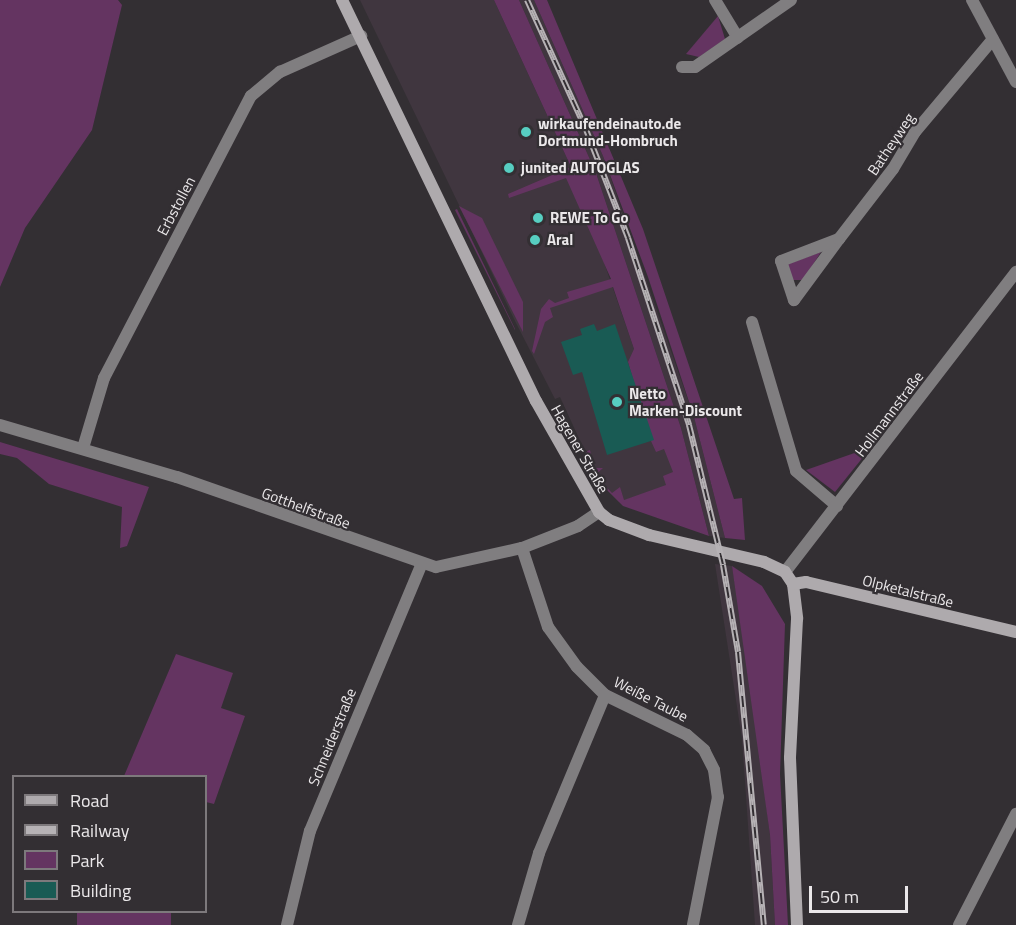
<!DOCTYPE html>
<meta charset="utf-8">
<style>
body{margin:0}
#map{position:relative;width:1016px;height:925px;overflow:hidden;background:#332f33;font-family:"Titillium Web",sans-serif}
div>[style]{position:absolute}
.built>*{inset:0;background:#40363f}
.green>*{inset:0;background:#643461;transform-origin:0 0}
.building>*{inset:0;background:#195b54}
.street>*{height:12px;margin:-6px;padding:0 6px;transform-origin:6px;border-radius:6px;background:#807e80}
.secondary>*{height:12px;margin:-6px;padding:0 6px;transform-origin:6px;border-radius:6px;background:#aeaaad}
.rail>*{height:6px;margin-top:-3px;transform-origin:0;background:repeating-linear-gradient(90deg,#332f33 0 11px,#b6b2b5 0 22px);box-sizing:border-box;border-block:2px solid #b6b2b5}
.dots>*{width:16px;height:16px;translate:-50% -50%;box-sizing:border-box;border:3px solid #332f33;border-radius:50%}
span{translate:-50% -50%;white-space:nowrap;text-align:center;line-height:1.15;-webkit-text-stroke:4.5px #332f33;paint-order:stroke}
.poi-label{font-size:15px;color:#ebe8ea;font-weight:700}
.left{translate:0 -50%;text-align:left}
.street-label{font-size:15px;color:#ebe8ea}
.legend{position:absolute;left:12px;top:775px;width:195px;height:138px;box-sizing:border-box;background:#332f33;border:2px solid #7d797c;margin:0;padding:8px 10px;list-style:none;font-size:18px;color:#ebe8ea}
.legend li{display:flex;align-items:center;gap:12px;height:30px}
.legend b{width:30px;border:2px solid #7d797c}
.scale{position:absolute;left:809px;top:886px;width:99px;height:27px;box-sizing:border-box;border:3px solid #ebe8ea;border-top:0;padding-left:8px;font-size:18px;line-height:21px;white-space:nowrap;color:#ebe8ea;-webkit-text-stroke:4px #332f33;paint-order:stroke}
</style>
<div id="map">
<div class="built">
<div style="clip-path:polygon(360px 0,494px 0,571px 167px,680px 482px,619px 502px,599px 482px,560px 397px,555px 399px,516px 323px)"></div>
<div style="clip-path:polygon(519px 0,534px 0,603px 156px,694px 417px,725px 538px,709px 536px,681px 428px,596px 173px)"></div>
<div style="clip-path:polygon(715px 564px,732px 566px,747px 652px,770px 835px,775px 925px,755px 925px,742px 739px)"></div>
</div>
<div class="green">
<div style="clip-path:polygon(0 0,118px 0,122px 5px,92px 130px,25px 228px,0 287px)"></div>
<div style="clip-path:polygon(494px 0,519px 0,596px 173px,681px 428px,709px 536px,623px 506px,599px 482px,595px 475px,585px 452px,590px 450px,594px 468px,603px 468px,595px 475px,612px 493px,620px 487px,624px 500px,666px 485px,663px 476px,673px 472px,664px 449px,656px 452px,651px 441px,628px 362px,634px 349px,613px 287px,550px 308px,553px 317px,545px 322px,534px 354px,532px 351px,541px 309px,549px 299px,555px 303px,569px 298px,567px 292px,611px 279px,566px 178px,509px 198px,508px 194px,571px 167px)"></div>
<div style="clip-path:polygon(534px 0,547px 0,643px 229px,734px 499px,742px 498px,745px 540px,725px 538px,694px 417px,648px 277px,603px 156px)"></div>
<div style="clip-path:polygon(718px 16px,725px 39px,699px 57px,686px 54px)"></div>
<div style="clip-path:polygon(459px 206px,482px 218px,523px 302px,523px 332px)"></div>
<div style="clip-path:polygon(457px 209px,515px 329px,515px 330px,455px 210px)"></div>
<div style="clip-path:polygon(821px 252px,803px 280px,792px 280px,788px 264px)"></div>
<div style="clip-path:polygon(0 442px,149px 487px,127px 546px,120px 548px,122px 507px,49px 484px,17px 458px,0 454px)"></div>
<div style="clip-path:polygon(863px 450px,864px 456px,835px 492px,806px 470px)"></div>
<div style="clip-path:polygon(732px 566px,762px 586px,785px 624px,780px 774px,788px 925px,775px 925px,770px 835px)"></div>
<div style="clip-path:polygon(176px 654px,233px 673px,221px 708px,245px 716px,214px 804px,206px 802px,206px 776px,124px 776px)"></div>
<div style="left:77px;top:912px;width:94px;height:13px"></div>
</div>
<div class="building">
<div style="clip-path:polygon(594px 324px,597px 331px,615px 324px,654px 440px,607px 455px,582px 372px,573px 375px,561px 342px,582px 335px,580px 329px)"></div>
</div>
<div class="street">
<div style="left:715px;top:0;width:44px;rotate:58.8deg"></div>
<div style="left:972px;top:0;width:93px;rotate:61.8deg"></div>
<div style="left:682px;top:67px;width:13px"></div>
<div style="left:695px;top:67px;width:117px;rotate:-34.9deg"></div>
<div style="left:839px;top:239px;width:76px;rotate:126.4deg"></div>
<div style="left:794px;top:300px;width:41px;rotate:-108.4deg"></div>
<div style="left:781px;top:261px;width:62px;rotate:-20.8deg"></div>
<div style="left:839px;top:239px;width:88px;rotate:-52.4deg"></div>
<div style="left:893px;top:169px;width:43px;rotate:-59.3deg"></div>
<div style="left:915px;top:132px;width:121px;rotate:-50deg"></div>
<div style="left:752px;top:322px;width:155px;rotate:73.5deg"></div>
<div style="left:796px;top:471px;width:54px;rotate:40.5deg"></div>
<div style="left:0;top:425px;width:184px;rotate:16.4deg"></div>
<div style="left:177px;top:477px;width:274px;rotate:19.2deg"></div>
<div style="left:436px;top:567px;width:88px;rotate:-12.5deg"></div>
<div style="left:522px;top:548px;width:60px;rotate:-21.4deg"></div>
<div style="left:578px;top:526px;width:25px;rotate:-34deg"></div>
<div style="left:83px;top:448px;width:73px;rotate:-73.3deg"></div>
<div style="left:104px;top:378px;width:318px;rotate:-62.5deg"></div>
<div style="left:251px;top:96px;width:38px;rotate:-40deg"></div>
<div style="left:280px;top:72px;width:89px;rotate:-24deg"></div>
<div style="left:522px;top:548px;width:83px;rotate:71.8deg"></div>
<div style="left:548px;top:627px;width:49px;rotate:54.1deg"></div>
<div style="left:577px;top:667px;width:40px;rotate:45deg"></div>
<div style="left:605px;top:695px;width:91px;rotate:26deg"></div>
<div style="left:687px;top:735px;width:23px;rotate:41deg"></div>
<div style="left:704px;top:750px;width:22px;rotate:63deg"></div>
<div style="left:714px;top:770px;width:27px;rotate:82deg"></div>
<div style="left:718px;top:797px;width:130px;rotate:101.1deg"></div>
<div style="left:785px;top:572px;width:379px;rotate:-52.4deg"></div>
<div style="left:287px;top:925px;width:97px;rotate:-76.3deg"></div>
<div style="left:310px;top:831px;width:288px;rotate:-67.3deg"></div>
<div style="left:518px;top:925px;width:75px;rotate:-73.7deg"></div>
<div style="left:539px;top:853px;width:171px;rotate:-67.3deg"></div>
<div style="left:959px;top:925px;width:125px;rotate:-62.8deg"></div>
</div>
<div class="secondary">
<div style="left:342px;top:0;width:445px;rotate:64.2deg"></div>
<div style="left:536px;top:401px;width:128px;rotate:60.4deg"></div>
<div style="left:599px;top:512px;width:13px;rotate:39deg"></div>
<div style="left:609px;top:520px;width:43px;rotate:20.6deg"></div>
<div style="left:649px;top:535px;width:118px;rotate:13.2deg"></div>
<div style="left:764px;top:562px;width:23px;rotate:25deg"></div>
<div style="left:785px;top:572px;width:14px;rotate:56deg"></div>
<div style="left:793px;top:584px;width:35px;rotate:83deg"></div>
<div style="left:797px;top:619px;width:139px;rotate:92.9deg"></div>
<div style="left:790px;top:758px;width:167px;rotate:87.6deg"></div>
<div style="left:793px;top:584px;width:13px;rotate:-9deg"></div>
<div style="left:806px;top:582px;width:216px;rotate:13.4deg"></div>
</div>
<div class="rail">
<div style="left:527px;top:0;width:140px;rotate:65.5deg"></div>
<div style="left:585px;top:127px;width:119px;rotate:68.8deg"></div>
<div style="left:628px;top:238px;width:197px;rotate:71.9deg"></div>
<div style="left:689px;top:425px;width:144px;rotate:76.3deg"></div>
<div style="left:723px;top:565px;width:88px;rotate:80.2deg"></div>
<div style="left:738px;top:652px;width:274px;rotate:84.6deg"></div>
</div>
<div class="dots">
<div style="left:526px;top:132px;background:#57cec1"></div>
<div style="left:509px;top:168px;background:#57cec1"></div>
<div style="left:538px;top:218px;background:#57cec1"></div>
<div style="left:535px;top:240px;background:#57cec1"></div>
<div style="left:617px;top:402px;background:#57cec1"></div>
</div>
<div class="poi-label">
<span class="left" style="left:538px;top:132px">wirkaufendeinauto.de<br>Dortmund-Hombruch</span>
<span class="left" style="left:521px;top:168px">junited AUTOGLAS</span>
<span class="left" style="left:550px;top:218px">REWE To Go</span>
<span class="left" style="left:547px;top:240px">Aral</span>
<span class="left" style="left:629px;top:402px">Netto<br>Marken-Discount</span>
</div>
<div class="street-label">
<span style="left:891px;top:144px;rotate:-56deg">Batheyweg</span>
<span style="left:176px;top:206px;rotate:-62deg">Erbstollen</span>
<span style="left:889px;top:414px;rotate:-53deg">Hollmannstraße</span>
<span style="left:580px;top:449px;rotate:60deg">Hagener Straße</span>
<span style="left:306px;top:508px;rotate:20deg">Gotthelfstraße</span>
<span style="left:908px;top:591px;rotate:14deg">Olpketalstraße</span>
<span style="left:651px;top:699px;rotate:27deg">Weiße Taube</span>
<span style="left:332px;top:737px;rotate:-68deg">Schneiderstraße</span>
</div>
<ul class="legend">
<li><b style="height:8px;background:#aeaaad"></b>Road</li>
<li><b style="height:8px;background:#b6b2b5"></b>Railway</li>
<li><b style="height:16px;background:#643461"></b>Park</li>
<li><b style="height:16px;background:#195b54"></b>Building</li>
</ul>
<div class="scale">50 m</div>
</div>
